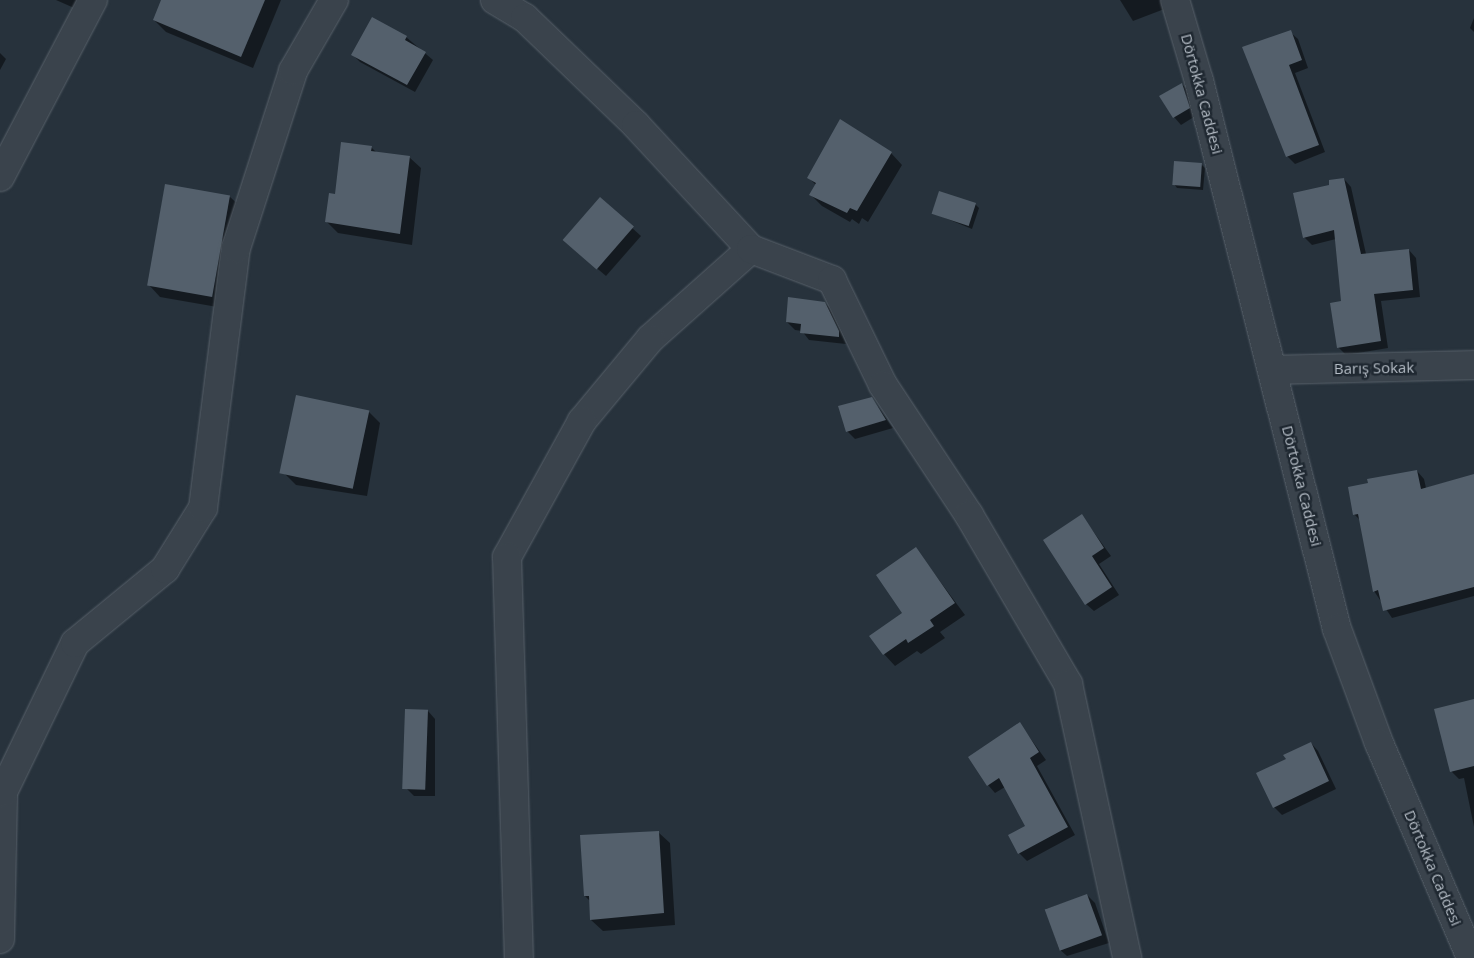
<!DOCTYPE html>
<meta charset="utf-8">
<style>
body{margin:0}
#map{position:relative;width:1474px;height:958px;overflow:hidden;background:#27323c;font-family:"Open Sans",sans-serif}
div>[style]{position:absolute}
.shadow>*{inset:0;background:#0007}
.building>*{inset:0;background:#54606c;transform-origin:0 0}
.roads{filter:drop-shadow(0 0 1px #58616a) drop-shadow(0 0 1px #58616a)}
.minor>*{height:28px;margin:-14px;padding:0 14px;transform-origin:14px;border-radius:14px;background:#3a434c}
.tertiary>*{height:28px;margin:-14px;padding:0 14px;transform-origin:14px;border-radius:14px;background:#3a434c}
span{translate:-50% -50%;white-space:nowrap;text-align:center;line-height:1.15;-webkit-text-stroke:5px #1f2831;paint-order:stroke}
.street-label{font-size:15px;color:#b6bec7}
</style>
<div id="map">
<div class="shadow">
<div style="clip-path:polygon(56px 0,88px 0,81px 11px)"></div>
<div style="clip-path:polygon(163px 0,281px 0,253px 68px,166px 32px,154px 20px)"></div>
<div style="clip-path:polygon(1120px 0,1164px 0,1167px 8px,1133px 21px)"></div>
<div style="clip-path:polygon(1474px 18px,1474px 32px,1470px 28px)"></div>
<div style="clip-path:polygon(1290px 32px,1298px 39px,1308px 68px,1295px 73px,1325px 152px,1295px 164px,1287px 156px,1243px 48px)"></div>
<div style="clip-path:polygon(406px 37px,433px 60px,415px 92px,360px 62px,353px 55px)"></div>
<div style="clip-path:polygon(0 53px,6px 59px,0 70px)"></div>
<div style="clip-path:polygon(1182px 84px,1189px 92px,1197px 115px,1181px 125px,1174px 117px)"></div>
<div style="clip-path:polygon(371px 147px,377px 153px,409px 157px,421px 168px,412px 245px,338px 233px,326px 221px,336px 195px)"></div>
<div style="clip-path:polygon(891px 153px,902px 165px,868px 222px,862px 218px,859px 224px,852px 219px,850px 222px,822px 206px,811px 195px,816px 185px,809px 178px)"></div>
<div style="clip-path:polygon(1201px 164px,1205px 168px,1203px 190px,1177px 188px,1174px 184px)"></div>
<div style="clip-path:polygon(1344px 179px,1351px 187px,1366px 254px,1409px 250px,1416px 258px,1420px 297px,1381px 301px,1388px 348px,1346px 355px,1338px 347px,1343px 302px,1336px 239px,1312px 245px,1304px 237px,1331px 186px)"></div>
<div style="clip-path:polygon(229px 196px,241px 207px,223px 308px,160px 297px,149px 285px)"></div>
<div style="clip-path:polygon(600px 199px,641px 236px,606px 276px,572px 247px)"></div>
<div style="clip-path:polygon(975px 204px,979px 208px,972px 229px,933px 213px)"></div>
<div style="clip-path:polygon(825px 303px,833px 311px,846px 344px,809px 340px,802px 331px,795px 330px,787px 322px)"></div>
<div style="clip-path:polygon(872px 398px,893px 428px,855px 439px,847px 431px)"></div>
<div style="clip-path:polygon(368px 411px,380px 423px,367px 496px,296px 485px,284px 473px)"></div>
<div style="clip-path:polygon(1417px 471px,1424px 479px,1426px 488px,1474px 475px,1474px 596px,1392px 618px,1374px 591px,1360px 520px,1354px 514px,1369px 484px)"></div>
<div style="clip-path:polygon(1082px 516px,1111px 556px,1099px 564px,1119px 595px,1094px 611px,1086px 604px)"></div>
<div style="clip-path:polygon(916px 549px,965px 615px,940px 632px,945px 638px,921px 654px,917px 651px,895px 666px,884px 654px,903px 613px)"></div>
<div style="clip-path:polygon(1474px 701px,1474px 827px,1464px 778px,1459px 779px,1452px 772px,1435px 710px)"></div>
<div style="clip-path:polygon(428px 711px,435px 719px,435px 796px,414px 796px,406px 788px)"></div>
<div style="clip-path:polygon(1020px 724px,1046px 760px,1037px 766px,1075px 835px,1027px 861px,1019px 853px,1026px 826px,1005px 787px,995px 793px,988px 785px)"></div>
<div style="clip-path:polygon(1311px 743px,1318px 751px,1336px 789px,1282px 815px,1274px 807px,1287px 760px)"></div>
<div style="clip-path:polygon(658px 832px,670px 843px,675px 925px,603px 931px,591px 920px,590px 901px,585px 896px)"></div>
<div style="clip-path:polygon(1087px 895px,1095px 903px,1109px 943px,1067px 956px,1059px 949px,1046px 909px)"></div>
</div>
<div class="building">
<div style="clip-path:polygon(161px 0,265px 0,241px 57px,153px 20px)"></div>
<div style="clip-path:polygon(372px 17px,407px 36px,405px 40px,426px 52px,407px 85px,351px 55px)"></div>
<div style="clip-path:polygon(1291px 30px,1302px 60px,1289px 65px,1319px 145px,1286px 157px,1242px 47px)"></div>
<div style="clip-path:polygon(1182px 83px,1190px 108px,1173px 118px,1159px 96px)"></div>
<div style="clip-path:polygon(840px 119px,892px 152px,857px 211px,850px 208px,847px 213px,809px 195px,816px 183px,807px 178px)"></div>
<div style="clip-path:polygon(341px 142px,372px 146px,371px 151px,410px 156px,400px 234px,325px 222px,329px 193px,335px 194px)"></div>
<div style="left:1174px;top:161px;width:28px;height:24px;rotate:4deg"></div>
<div style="clip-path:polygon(1344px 178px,1361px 254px,1409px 249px,1413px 290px,1374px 294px,1381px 341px,1337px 348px,1330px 303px,1341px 301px,1334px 230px,1303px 238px,1293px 193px,1329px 185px,1329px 180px)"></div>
<div style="left:165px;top:184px;width:66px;height:103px;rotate:10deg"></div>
<div style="left:939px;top:191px;width:39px;height:24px;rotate:18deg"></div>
<div style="left:600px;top:197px;width:45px;height:57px;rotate:41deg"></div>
<div style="clip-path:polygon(788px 297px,825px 302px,839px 331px,839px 337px,800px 333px,801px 324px,786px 322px)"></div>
<div style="left:296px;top:395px;width:75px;height:80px;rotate:12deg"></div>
<div style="clip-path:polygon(872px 397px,886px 420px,846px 432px,838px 406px)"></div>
<div style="clip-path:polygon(1417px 470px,1421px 489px,1474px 474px,1474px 587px,1383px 611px,1378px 590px,1373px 592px,1358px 514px,1353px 515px,1348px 487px,1368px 483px,1367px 479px)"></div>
<div style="clip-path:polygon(1082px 514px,1104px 548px,1092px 556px,1112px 587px,1085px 605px,1043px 540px)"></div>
<div style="clip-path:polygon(916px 547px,955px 603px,930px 620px,934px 626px,908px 643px,906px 639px,883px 655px,869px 636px,902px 613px,876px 575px)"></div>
<div style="clip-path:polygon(1474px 699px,1474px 766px,1450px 772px,1434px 709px)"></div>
<div style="left:405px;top:709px;width:23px;height:80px;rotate:2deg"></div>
<div style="clip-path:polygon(1020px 722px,1039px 752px,1030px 758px,1068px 827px,1018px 854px,1008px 835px,1025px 826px,999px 778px,987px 786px,968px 757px)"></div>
<div style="clip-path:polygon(1311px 742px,1329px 781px,1273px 808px,1256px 773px,1286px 759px,1283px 755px)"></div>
<div style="clip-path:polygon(659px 831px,664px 913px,590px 920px,589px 896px,584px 896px,580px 835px)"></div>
<div style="left:1087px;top:894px;width:44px;height:45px;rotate:70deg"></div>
</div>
<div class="roads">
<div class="minor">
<div style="left:495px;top:0;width:35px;rotate:31deg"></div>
<div style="left:525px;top:18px;width:154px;rotate:43.9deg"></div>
<div style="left:636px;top:125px;width:169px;rotate:47.2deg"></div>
<div style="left:751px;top:249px;width:135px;rotate:138.3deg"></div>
<div style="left:650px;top:339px;width:107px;rotate:129.7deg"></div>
<div style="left:582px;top:421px;width:155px;rotate:118.9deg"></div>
<div style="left:507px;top:557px;width:401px;rotate:88.3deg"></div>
<div style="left:0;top:177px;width:200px;rotate:-62.3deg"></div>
<div style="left:751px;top:249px;width:87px;rotate:20.9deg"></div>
<div style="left:832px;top:280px;width:117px;rotate:64.1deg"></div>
<div style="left:883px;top:385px;width:156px;rotate:56.5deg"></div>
<div style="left:969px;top:515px;width:196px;rotate:59.6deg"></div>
<div style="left:1068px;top:684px;width:280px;rotate:77.8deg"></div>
<div style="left:1273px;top:370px;width:201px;rotate:-1.4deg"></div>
<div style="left:0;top:939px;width:147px;rotate:-88.8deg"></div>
<div style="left:3px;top:792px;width:165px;rotate:-64.2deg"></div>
<div style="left:75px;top:643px;width:117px;rotate:-39.4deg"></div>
<div style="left:165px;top:569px;width:72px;rotate:-58.1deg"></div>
<div style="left:203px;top:508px;width:262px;rotate:-82.8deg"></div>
<div style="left:236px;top:248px;width:186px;rotate:-72.1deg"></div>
<div style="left:293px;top:71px;width:82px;rotate:-60deg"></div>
</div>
<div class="tertiary">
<div style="left:1175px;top:0;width:84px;rotate:73.5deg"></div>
<div style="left:1199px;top:81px;width:565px;rotate:75.87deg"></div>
<div style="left:1337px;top:629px;width:121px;rotate:69.8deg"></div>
<div style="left:1379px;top:743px;width:234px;rotate:66.8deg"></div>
</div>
</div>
<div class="street-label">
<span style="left:1202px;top:94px;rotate:75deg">Dörtokka Caddesi</span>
<span style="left:1374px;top:368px;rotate:-1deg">Barış Sokak</span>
<span style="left:1302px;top:486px;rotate:76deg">Dörtokka Caddesi</span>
<span style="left:1433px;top:868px;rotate:67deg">Dörtokka Caddesi</span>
</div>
</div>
